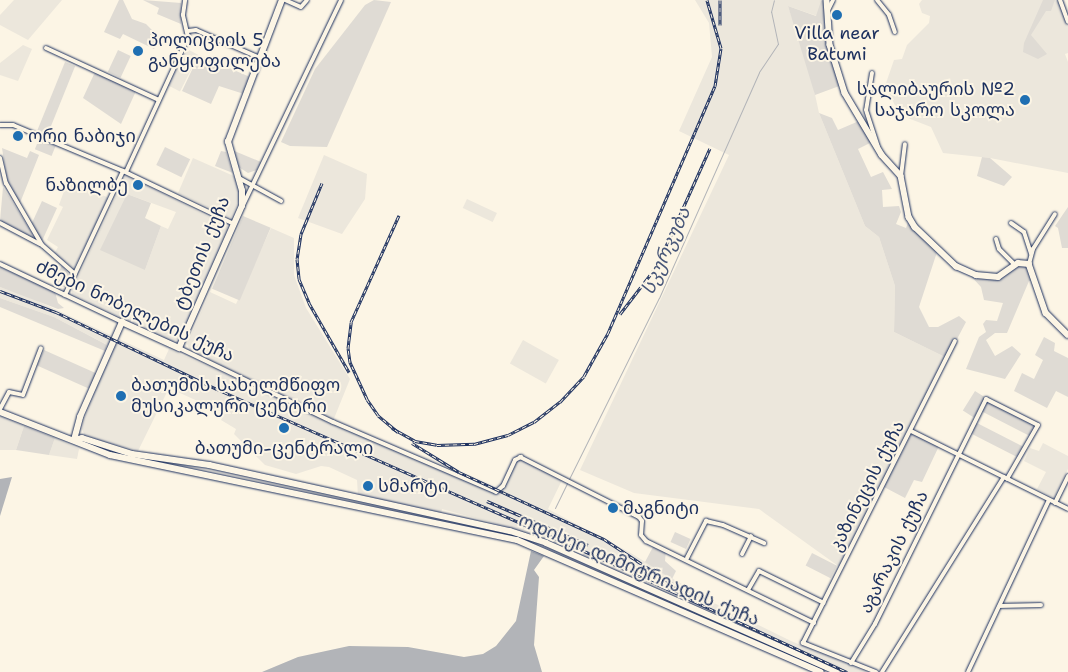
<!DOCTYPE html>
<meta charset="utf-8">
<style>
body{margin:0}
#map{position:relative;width:1068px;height:672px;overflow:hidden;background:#fcf5e5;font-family:"Shantell Sans","Noto Sans Georgian",sans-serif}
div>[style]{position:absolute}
.built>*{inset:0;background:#ece7dc;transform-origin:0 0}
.green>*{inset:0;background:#dfdbd4;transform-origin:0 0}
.water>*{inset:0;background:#b2b4b8}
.stream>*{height:1px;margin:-0.5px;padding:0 0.5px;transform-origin:0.5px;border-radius:0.5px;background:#b2b4b8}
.roads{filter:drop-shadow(0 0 1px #1b2f5e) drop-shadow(0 0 1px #1b2f5e)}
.street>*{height:4px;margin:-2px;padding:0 2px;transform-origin:2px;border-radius:2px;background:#fcf5e5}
.secondary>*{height:5.5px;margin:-2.75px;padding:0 2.75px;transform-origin:2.75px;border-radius:2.75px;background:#fcf5e5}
.primary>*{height:6px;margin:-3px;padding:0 3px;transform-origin:3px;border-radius:3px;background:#fcf5e5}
.rail>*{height:3px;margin-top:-1.5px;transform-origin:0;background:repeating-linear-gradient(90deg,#fcf5e5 0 4px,#1b2f5e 0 8px);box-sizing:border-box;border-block:1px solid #1b2f5e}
.dots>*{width:14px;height:14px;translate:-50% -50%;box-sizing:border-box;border:2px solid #fcf5e5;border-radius:50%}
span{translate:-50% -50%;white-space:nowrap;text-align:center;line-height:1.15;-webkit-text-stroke:4px #fcf5e5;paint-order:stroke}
.poi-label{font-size:18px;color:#1b2f5e}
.left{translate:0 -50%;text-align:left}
.right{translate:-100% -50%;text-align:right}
.street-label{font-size:18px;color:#1b2f5e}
.water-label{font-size:19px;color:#485779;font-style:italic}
</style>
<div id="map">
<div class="built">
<div style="clip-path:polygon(14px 0,62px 0,28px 40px,0 25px,0 15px)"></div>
<div style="clip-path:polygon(695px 0,827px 0,817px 16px,788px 6px,810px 71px,819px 113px,865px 226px,879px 237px,895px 286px,894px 332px,947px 358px,841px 568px,759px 509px,634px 493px,580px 470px,729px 155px,679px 131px,712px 57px,709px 23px)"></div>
<div style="clip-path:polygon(922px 0,1060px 0,1068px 25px,1068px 53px,1065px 54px,1068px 62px,1068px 173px,990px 158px,943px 153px,931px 127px,900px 115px,885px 86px,894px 60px,902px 59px,907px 45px,929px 23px,930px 16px,922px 13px,919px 4px)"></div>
<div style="clip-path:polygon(23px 45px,32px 49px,18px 81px,0 75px,0 63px)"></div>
<div style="left:187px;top:49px;width:13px;height:41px;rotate:27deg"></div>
<div style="clip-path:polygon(324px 155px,367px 174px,365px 199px,342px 234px,298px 218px)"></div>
<div style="clip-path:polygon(193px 158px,236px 177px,240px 198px,231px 218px,178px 193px)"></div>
<div style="clip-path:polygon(evenodd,126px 175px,229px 227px,180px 339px,172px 342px,72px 294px,72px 290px,126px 175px,127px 194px,176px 212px,168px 229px,161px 226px,145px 270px,127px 194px)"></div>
<div style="clip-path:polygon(68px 180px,109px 198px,74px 268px,54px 254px,58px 247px,47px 240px,63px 207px,59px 205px)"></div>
<div style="left:467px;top:199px;width:33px;height:10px;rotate:25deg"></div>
<div style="clip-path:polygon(271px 228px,294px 238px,294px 275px,306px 308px,350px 379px,333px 421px,496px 492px,501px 488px,513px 459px,521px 457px,563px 478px,548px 509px,629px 552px,710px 601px,791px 641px,867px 672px,843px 672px,530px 533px,442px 509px,441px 514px,358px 496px,357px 480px,329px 467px,321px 466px,296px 474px,265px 465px,234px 434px,236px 429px,221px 420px,224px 413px,169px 388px,138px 451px,85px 436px,82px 429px,84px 419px,113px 348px,54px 317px,0 298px,0 287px,27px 296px,164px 360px,169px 349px,322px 417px,190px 350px,187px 344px,210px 292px,236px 304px)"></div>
<div style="left:523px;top:340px;width:41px;height:27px;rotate:29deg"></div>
<div style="clip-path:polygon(0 416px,24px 426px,16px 450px,0 450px)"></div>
<div style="clip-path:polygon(55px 438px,79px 449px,77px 459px,49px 455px)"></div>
<div style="clip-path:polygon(1043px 443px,1068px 456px,1068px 469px,1054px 498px,1037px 489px,1046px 472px,1024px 461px,1030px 448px,1039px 451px)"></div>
</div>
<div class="green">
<div style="clip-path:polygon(119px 0,123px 0,132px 19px,146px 24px,160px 38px,154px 49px,123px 34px,120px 39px,104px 32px)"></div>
<div style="clip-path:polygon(143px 0,181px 3px,181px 24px,157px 14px,159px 8px)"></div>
<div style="clip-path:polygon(374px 0,391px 2px,327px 147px,290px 146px,281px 142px,315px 69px,365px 5px)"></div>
<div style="clip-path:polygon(1043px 0,1055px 0,1051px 11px,1046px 11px,1031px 35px,1047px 54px,1038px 59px,1023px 52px,1024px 43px)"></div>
<div style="clip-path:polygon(821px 1px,827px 2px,826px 19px,842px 85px,815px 95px,788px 6px,816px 16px)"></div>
<div style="left:118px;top:50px;width:14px;height:24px;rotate:25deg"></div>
<div style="clip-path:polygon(199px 55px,250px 77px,244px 94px,219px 86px,211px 104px,182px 91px)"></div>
<div style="left:65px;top:62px;width:11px;height:74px;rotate:22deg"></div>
<div style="clip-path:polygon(95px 72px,136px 91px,121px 124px,83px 98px)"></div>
<div style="clip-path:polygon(819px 113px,832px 118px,838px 130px,859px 121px,874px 141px,858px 149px,871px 177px,883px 172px,892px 189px,882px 190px,883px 207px,899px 206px,901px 212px,896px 224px,906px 228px,909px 220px,938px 249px,919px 307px,929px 327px,938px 327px,959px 316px,966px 322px,947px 358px,894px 332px,895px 286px,879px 237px,865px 226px)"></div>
<div style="left:39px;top:139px;width:18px;height:11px;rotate:22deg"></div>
<div style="left:165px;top:147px;width:28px;height:20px;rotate:26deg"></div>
<div style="clip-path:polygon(2px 148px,27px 158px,30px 151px,39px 155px,20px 203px,7px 180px)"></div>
<div style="clip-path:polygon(232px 150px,261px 162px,257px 170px,248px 173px,237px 166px)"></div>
<div style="clip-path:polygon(221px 151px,226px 152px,233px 173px,215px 166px)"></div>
<div style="clip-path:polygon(982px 157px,990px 158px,1012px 177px,1004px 186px,977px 176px)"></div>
<div style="clip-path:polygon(3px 187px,32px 233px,34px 240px,0 221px)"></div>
<div style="clip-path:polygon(127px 194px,151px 203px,145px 218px,161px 226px,145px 270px,100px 250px)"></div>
<div style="clip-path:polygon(42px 201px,57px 208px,42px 241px,31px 225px)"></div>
<div style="clip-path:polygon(1068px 207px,1068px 248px,1062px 248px,1058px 228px,1055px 226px)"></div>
<div style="left:243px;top:216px;width:30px;height:79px;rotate:23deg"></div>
<div style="clip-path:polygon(1029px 264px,1036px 280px,1029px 281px,1007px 333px,995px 333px,986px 340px,995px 356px,1012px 346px,1021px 354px,1005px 379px,966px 369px,979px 337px,986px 332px,983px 324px,986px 320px,997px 321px,1003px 303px,984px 300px,981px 287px,967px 272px,992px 278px,1015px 265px)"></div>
<div style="clip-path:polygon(62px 265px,72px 279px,67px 287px,52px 286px)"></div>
<div style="clip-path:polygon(0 267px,55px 292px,58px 303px,64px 308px,58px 309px,0 287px)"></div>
<div style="clip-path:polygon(0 298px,54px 317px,107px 345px,105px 351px,0 307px)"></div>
<div style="clip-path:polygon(1044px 337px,1055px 343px,1054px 351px,1068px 358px,1068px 397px,1056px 391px,1047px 408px,1014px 391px,1022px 373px,1034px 379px,1043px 360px,1035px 355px)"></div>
<div style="left:44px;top:350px;width:57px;height:17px;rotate:24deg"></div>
<div style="left:975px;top:391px;width:13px;height:23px;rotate:32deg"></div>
<div style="left:986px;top:399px;width:58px;height:13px;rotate:27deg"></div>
<div style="left:975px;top:422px;width:56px;height:12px;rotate:27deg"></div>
<div style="clip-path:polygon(24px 426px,55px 438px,49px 455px,16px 450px)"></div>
<div style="clip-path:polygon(912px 433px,939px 446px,922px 482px,914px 480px,905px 498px,884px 487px)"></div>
<div style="clip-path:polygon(224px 472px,503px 532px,535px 542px,831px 672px,535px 543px,503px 533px)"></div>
<div style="left:675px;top:532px;width:17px;height:11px;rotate:24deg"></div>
<div style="clip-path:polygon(654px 545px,666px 550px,665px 561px,676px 571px,672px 579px,645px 562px)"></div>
<div style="left:812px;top:553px;width:28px;height:14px;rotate:27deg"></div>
</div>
<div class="water">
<div style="clip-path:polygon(12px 477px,0 516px,0 479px)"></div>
<div style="clip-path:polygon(531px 551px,544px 556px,534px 570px,539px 577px,534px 645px,542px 672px,262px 672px,298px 657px,349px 646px,408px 647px,464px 657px,483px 654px,496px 646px,516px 621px)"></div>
</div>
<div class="stream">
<div style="left:569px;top:479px;width:202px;rotate:-63.6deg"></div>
<div style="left:659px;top:298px;width:247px;rotate:-66.1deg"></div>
<div style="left:759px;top:72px;width:34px;rotate:-56deg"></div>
<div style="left:778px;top:44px;width:33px;rotate:-102deg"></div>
<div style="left:771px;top:12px;width:12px;rotate:-76deg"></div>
<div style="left:555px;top:508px;width:28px;rotate:-64deg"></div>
</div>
<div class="roads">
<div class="street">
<div style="left:285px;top:0;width:17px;rotate:24deg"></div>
<div style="left:301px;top:7px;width:9px;rotate:-49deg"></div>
<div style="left:877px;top:0;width:19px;rotate:51deg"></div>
<div style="left:889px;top:15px;width:18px;rotate:71deg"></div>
<div style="left:1060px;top:0;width:23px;rotate:70deg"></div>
<div style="left:828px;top:10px;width:11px;rotate:-63deg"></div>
<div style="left:188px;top:31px;width:8px;rotate:-7deg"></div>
<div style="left:196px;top:30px;width:70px;rotate:23.6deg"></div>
<div style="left:46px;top:48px;width:124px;rotate:24.7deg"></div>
<div style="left:872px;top:73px;width:37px;rotate:99deg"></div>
<div style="left:866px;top:110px;width:38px;rotate:72deg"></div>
<div style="left:0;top:125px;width:13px"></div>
<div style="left:13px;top:125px;width:119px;rotate:22.7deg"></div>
<div style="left:123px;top:171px;width:123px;rotate:25.5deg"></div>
<div style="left:0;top:158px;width:26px;rotate:77deg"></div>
<div style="left:6px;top:183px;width:72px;rotate:59.9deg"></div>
<div style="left:42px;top:245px;width:44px;rotate:41.3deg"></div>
<div style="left:126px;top:172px;width:149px;rotate:-65.3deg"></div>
<div style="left:188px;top:37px;width:23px;rotate:-103deg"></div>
<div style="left:183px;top:15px;width:15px;rotate:-82deg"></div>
<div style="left:901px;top:176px;width:32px;rotate:-83deg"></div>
<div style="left:239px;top:178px;width:48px;rotate:28.7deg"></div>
<div style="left:243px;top:205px;width:227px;rotate:-64.4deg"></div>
<div style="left:0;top:223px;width:45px;rotate:27.7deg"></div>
<div style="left:1011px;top:223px;width:16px;rotate:35deg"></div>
<div style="left:1024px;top:232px;width:23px;rotate:72deg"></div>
<div style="left:996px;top:239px;width:10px;rotate:73deg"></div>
<div style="left:999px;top:249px;width:23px;rotate:45deg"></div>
<div style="left:0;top:264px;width:135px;rotate:25.4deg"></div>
<div style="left:1029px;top:264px;width:16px;rotate:-75deg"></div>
<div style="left:1033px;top:249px;width:41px;rotate:-57.8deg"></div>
<div style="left:65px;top:295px;width:137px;rotate:-64.9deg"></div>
<div style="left:179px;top:348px;width:171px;rotate:25.7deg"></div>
<div style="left:333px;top:422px;width:177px;rotate:23.2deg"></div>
<div style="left:496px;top:492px;width:9px;rotate:-41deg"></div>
<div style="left:503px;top:486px;width:29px;rotate:-65deg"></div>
<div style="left:515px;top:460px;width:7px;rotate:-27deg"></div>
<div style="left:0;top:409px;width:19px;rotate:-62deg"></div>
<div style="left:9px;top:392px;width:14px;rotate:12deg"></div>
<div style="left:23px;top:395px;width:50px;rotate:-69deg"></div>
<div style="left:911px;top:431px;width:175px;rotate:26.4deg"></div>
<div style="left:520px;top:457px;width:133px;rotate:26.8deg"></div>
<div style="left:639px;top:517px;width:5px;rotate:53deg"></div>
<div style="left:642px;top:521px;width:14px;rotate:94deg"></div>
<div style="left:641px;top:535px;width:8px;rotate:50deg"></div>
<div style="left:646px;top:541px;width:187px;rotate:26deg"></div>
<div style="left:1055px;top:503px;width:30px;rotate:-64deg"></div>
<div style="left:742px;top:554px;width:20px;rotate:-63deg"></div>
<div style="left:687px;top:558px;width:42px;rotate:-62.8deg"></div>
<div style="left:706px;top:521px;width:17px;rotate:13deg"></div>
<div style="left:723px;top:525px;width:45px;rotate:23.7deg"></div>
<div style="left:748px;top:590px;width:22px;rotate:-60deg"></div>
<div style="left:759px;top:571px;width:72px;rotate:26.2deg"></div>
<div style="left:1000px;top:606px;width:41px;rotate:-1.4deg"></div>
<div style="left:851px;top:663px;width:46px;rotate:-58.4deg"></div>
<div style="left:875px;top:624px;width:251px;rotate:-63.7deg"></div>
<div style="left:986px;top:399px;width:58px;rotate:26.6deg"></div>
<div style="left:1038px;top:425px;width:62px;rotate:119.9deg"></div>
<div style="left:876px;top:672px;width:79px;rotate:-158.3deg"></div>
<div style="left:803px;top:643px;width:338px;rotate:-63.3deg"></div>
<div style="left:882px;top:672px;width:230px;rotate:-58deg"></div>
<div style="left:968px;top:672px;width:190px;rotate:-64.8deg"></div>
</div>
<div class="secondary">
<div style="left:827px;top:0;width:45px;rotate:86.2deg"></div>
<div style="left:830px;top:45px;width:50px;rotate:72.6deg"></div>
<div style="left:845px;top:93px;width:72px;rotate:59.2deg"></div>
<div style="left:882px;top:155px;width:28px;rotate:48deg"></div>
<div style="left:901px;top:176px;width:42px;rotate:79deg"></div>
<div style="left:909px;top:217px;width:12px;rotate:59deg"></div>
<div style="left:915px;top:227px;width:57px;rotate:43.6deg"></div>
<div style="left:956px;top:266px;width:22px;rotate:24deg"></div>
<div style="left:976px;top:275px;width:22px;rotate:5deg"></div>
<div style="left:998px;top:277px;width:24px;rotate:-35deg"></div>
<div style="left:1018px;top:263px;width:11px;rotate:5deg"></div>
<div style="left:1029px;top:264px;width:52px;rotate:70.9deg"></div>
<div style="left:1046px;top:313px;width:31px;rotate:45deg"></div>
<div style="left:74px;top:440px;width:24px;rotate:-75deg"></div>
<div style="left:80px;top:417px;width:104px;rotate:-66.1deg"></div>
<div style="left:122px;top:322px;width:63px;rotate:24.5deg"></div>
<div style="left:179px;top:348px;width:155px;rotate:-66.1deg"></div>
<div style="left:242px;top:206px;width:15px;rotate:-90deg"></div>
<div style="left:242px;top:191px;width:51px;rotate:-105.9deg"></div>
<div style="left:228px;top:142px;width:152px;rotate:-69.2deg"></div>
</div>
<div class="primary">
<div style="left:0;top:412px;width:118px;rotate:21.4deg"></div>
<div style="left:110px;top:455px;width:416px;rotate:11.8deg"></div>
<div style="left:517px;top:540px;width:331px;rotate:23.5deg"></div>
<div style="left:74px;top:440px;width:8px;rotate:-14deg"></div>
<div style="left:82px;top:438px;width:52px;rotate:17.7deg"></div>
<div style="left:132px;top:454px;width:78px;rotate:8.1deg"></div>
<div style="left:209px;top:465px;width:308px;rotate:12.4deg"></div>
<div style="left:510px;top:531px;width:38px;rotate:18deg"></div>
<div style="left:546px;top:543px;width:318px;rotate:23.9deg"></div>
</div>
</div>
<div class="rail">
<div style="left:720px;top:0;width:25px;rotate:90deg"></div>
<div style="left:322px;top:183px;width:55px;rotate:112.4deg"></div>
<div style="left:301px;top:234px;width:25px;rotate:99deg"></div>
<div style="left:297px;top:259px;width:20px;rotate:84deg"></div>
<div style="left:299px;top:279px;width:26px;rotate:67deg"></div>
<div style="left:309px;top:303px;width:80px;rotate:59.9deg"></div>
<div style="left:0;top:291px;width:60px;rotate:20.6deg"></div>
<div style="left:56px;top:312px;width:178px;rotate:25.6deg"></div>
<div style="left:217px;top:389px;width:443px;rotate:23.8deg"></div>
<div style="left:622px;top:568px;width:248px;rotate:24.8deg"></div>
<div style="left:620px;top:314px;width:61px;rotate:-52.4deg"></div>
<div style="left:657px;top:266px;width:129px;rotate:-65.8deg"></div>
<div style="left:392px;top:428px;width:26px;rotate:29deg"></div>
<div style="left:415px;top:441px;width:22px;rotate:10deg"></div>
<div style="left:437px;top:445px;width:37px;rotate:-2deg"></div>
<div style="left:474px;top:444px;width:35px;rotate:-15deg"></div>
<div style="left:508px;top:435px;width:29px;rotate:-27deg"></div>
<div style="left:534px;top:422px;width:33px;rotate:-38deg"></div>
<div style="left:560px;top:402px;width:35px;rotate:-47deg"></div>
<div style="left:584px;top:376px;width:49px;rotate:-60.8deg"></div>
<div style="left:608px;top:333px;width:269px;rotate:-66.6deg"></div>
<div style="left:715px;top:86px;width:38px;rotate:-81deg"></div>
<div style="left:721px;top:48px;width:50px;rotate:-106.3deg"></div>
<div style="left:398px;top:432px;width:26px;rotate:-140deg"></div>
<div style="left:378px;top:415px;width:19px;rotate:-125deg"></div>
<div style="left:367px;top:399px;width:41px;rotate:-114.7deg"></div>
<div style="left:350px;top:362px;width:14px;rotate:-98deg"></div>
<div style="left:348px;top:348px;width:26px;rotate:-83deg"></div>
<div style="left:351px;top:322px;width:117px;rotate:-65.8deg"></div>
<div style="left:412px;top:443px;width:55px;rotate:31.7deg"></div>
<div style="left:459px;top:472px;width:160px;rotate:24.8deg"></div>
<div style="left:604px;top:539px;width:95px;rotate:33.4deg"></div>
<div style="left:487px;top:501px;width:110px;rotate:23.5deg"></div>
</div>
<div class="dots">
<div style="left:837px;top:15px;background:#1f6fb2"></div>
<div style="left:138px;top:51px;background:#1f6fb2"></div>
<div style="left:1025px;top:100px;background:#1f6fb2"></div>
<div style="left:18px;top:136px;background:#1f6fb2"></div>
<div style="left:138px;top:185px;background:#1f6fb2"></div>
<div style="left:121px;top:396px;background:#1f6fb2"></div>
<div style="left:284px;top:428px;background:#1f6fb2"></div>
<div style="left:368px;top:486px;background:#1f6fb2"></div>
<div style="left:613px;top:508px;background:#1f6fb2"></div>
</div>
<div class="poi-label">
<span style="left:837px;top:44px">Villa near<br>Batumi</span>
<span class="left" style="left:148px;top:51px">პოლიციის 5<br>განყოფილება</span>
<span class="right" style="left:1015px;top:100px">სალიბაურის №2<br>საჯარო სკოლა</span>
<span class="left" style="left:28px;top:136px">ორი ნაბიჯი</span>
<span class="right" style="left:128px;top:185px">ნაზილბე</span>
<span class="left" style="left:131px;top:396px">ბათუმის სახელმწიფო<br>მუსიკალური ცენტრი</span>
<span style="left:284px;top:448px">ბათუმი-ცენტრალი</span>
<span class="left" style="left:378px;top:486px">სმარტი</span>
<span class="left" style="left:623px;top:508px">მაგნიტი</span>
</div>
<div class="street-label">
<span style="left:202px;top:253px;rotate:-68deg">ტბეთის ქუჩა</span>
<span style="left:135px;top:311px;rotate:25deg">ძმები ნობელების ქუჩა</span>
<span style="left:867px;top:486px;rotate:-63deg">კაზინეცის ქუჩა</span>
<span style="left:894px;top:552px;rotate:-64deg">აგარაკის ქუჩა</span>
<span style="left:639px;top:570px;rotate:23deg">ოდისეი დიმიტრიადის ქუჩა</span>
</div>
<div class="water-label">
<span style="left:666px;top:251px;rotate:-66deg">სკურკუბა</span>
</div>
</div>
